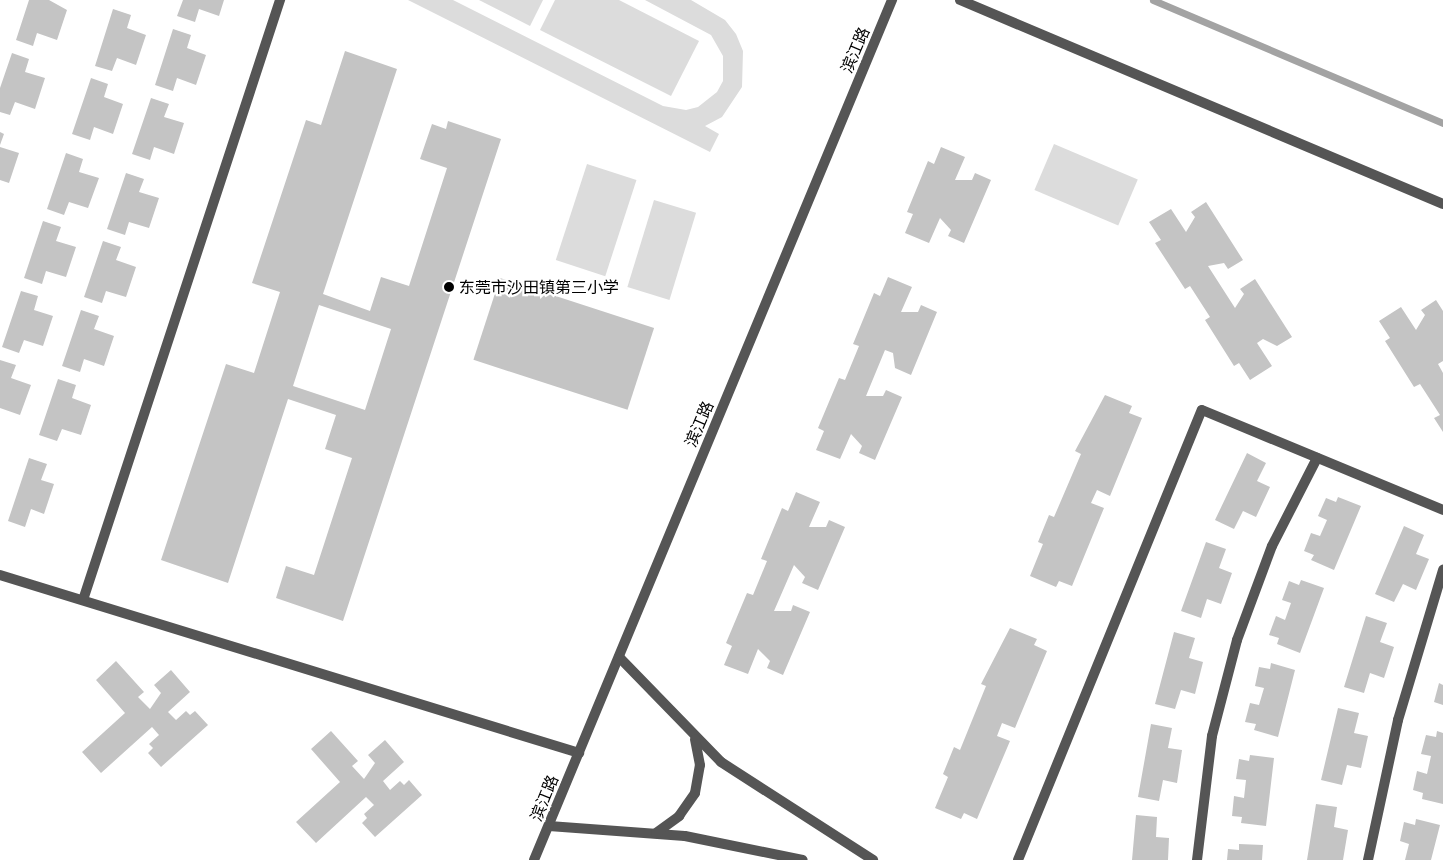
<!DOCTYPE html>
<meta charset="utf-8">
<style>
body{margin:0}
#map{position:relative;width:1443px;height:860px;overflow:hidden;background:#fff;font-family:"Exo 2","Noto Sans SC",sans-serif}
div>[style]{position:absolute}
.green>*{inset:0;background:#dcdcdc;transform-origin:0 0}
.stream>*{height:7px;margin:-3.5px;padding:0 3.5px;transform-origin:3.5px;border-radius:3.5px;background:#a3a3a3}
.building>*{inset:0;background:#c4c4c4;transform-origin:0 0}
.service>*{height:10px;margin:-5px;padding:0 5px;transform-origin:5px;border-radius:5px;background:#555}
.minor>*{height:10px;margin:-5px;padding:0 5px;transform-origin:5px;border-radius:5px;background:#555}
.tertiary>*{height:10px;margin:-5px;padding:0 5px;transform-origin:5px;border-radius:5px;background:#555}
.dots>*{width:14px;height:14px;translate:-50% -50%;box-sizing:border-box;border:2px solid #fff;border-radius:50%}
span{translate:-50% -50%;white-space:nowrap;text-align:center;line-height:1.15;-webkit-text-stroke:4.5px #fff;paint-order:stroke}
.street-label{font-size:16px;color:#000}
.poi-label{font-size:16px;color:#000}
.left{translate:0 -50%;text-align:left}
</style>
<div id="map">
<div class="green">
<div style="clip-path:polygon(408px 0,453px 0,663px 106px,686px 110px,698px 107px,717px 92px,723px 81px,723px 56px,711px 35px,645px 0,691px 0,725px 20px,736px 34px,743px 51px,742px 87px,722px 117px,705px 126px,719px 134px,710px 152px)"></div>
<div style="clip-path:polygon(479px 0,543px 0,530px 26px)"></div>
<div style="clip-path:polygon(555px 0,619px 0,699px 41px,671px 96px,540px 30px)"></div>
<div style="left:1054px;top:144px;width:91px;height:50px;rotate:23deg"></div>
<div style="left:587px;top:164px;width:52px;height:101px;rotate:18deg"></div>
<div style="left:654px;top:200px;width:44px;height:91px;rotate:17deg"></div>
</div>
<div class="stream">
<div style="left:1153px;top:0;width:315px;rotate:23deg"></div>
</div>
<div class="building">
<div style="clip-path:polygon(29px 0,49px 0,67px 10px,57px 40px,37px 33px,33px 46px,16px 40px)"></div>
<div style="clip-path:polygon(183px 0,224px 0,219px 16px,199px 9px,195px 22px,177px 16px)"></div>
<div style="clip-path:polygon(113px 9px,131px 15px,127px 28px,146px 35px,136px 65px,117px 58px,112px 71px,95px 66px)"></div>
<div style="clip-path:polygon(173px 29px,191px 35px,187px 48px,206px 55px,196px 85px,177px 78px,173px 91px,155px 85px)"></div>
<div style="clip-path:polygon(evenodd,345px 51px,397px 69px,323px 294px,370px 311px,381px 277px,409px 286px,447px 168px,420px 159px,432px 124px,446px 129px,448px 121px,501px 139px,343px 621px,276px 598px,286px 566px,314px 575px,352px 458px,325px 449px,336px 415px,288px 399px,228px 583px,161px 560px,226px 364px,254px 373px,280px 292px,252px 283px,306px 120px,321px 125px,345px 51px,319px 305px,391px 329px,365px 410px,293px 386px,319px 305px)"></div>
<div style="clip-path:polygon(12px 53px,29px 59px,25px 72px,45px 78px,35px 109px,15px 102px,10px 115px,0 112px,0 88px)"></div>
<div style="clip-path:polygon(91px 78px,108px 84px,104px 97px,123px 104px,113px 134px,94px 127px,90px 140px,72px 134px)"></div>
<div style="clip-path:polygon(151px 98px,169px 104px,164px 117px,184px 123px,174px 154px,154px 147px,150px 160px,132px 154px)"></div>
<div style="clip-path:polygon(0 132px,4px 134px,0 145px)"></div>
<div style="clip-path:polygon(0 147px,19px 153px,9px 183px,0 180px)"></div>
<div style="clip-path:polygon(941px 147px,965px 157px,955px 180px,972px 180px,975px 173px,991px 180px,964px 243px,948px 236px,951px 230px,940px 218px,929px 243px,905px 233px,913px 214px,907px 212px,928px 161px,934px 164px)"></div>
<div style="clip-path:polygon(66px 153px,83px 159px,79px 172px,99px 178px,88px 208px,69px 202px,64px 215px,47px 209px)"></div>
<div style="clip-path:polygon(126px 173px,144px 179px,139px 192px,159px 198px,149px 228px,129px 222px,125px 235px,107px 229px)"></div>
<div style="clip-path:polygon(1206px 202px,1243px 260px,1228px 269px,1224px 263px,1208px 266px,1235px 308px,1244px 294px,1240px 289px,1255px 279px,1292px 337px,1277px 346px,1263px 339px,1257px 343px,1272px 366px,1250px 380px,1239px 363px,1234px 366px,1205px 320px,1210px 317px,1190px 286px,1185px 289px,1155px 243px,1161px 240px,1149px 222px,1171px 209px,1186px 232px,1195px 217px,1191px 212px)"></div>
<div style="clip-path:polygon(43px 221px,61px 227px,56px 241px,76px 247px,66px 277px,46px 271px,42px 284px,24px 278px)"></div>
<div style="clip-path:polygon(103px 241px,121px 247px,116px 260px,136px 267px,126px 297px,106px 291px,102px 303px,84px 297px)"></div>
<div style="clip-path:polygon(888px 277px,912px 287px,901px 312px,918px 312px,921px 305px,937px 312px,911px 375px,895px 368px,893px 353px,885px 350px,866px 396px,883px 396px,886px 390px,902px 397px,875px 460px,859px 453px,862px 446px,851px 434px,840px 459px,816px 450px,824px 431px,818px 428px,839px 378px,845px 380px,859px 346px,853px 344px,874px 293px,880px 296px)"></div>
<div style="left:500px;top:278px;width:162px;height:86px;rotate:18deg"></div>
<div style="clip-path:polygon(21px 291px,38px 296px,34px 310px,53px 316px,43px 346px,24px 340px,19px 353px,2px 347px)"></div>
<div style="clip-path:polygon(1436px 300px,1443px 311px,1443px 361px,1438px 364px,1443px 373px,1443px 432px,1434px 418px,1440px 415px,1420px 384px,1414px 387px,1385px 341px,1390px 338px,1379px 321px,1401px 307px,1416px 330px,1425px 315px,1421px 310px)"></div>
<div style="clip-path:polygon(81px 310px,99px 316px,94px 329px,114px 336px,104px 366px,84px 359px,80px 372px,62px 366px)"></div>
<div style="clip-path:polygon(0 360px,16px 365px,11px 378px,31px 385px,20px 415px,0 408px)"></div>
<div style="clip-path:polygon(58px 379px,76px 385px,72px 398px,91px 405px,81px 435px,62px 429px,57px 441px,39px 435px)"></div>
<div style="clip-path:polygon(1105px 395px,1132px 406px,1129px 413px,1142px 418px,1110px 496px,1097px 490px,1091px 503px,1104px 508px,1072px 586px,1059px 581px,1056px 587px,1030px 576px,1043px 544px,1038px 542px,1049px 515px,1054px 517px,1081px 454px,1075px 451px)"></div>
<div style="clip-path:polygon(1247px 453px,1266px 463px,1257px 481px,1270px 487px,1256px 517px,1243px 511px,1234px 529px,1215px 520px)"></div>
<div style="clip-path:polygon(29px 458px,47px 464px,41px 480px,54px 484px,44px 514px,31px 509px,25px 527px,8px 521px)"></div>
<div style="clip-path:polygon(796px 492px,820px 502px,809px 527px,826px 527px,829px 520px,845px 527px,818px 590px,802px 583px,805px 577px,794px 565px,774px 611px,791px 611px,793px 605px,810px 612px,783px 675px,767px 668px,770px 661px,758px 649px,748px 674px,724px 665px,732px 646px,726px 643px,747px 593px,753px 595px,767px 561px,761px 559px,782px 508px,788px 511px)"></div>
<div style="clip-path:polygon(1338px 497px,1361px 506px,1334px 570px,1311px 560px,1314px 555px,1304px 551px,1311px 533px,1320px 536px,1327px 520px,1318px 516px,1326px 498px,1336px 502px)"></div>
<div style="clip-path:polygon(1404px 526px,1424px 535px,1416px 554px,1429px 559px,1416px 590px,1403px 584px,1394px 602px,1375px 594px)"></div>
<div style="clip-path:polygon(1206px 542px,1226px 549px,1219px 568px,1232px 573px,1221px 604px,1207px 599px,1201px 618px,1181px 611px)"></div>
<div style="clip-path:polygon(1301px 580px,1324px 588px,1300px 653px,1277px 644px,1279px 638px,1269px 635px,1276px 616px,1285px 620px,1291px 603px,1282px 600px,1289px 581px,1299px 585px)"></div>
<div style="clip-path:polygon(1366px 616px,1387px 623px,1380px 642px,1394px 647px,1384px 678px,1370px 673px,1364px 693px,1344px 687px)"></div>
<div style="clip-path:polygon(1010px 628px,1037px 639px,1034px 645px,1047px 651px,1015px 728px,1002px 723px,997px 736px,1010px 741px,977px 819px,964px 813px,961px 819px,935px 808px,948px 777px,943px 774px,954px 747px,960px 750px,986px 686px,981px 684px)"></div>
<div style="clip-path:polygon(1174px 632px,1195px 638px,1189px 658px,1203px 662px,1195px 694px,1181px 690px,1175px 709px,1155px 704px)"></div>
<div style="clip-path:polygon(116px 661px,144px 692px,138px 697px,150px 709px,161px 693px,154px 685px,171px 670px,190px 692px,168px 712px,176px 720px,186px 711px,190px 715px,195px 711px,208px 725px,161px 767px,148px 753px,153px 748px,149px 744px,159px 735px,152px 727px,101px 773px,82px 752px,125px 713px,96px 680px)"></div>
<div style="clip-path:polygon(1271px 663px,1295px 670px,1278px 737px,1254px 730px,1256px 724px,1245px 722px,1250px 703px,1259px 705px,1264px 688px,1255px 686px,1259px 667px,1270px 669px)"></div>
<div style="clip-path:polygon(1439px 683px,1443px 685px,1443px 705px,1434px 702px)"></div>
<div style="clip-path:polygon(1338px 708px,1359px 713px,1354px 733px,1368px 736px,1361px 768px,1347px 765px,1342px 785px,1321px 780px)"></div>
<div style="clip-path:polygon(1151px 724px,1172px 728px,1168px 748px,1182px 750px,1177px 783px,1163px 780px,1159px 801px,1138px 797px)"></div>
<div style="clip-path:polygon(331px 731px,358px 761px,352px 766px,364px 779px,375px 763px,368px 755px,385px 740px,404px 762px,383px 781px,390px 790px,400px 781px,404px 785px,409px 780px,422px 795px,375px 837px,362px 823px,367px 818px,364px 814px,374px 805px,366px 797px,316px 843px,296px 822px,340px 782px,311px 749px)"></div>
<div style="clip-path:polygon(1437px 731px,1443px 733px,1443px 804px,1422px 799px,1423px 793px,1413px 790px,1417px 771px,1427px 774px,1431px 756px,1421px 754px,1426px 735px,1436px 737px)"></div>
<div style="clip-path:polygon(1250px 755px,1274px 758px,1266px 826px,1241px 823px,1242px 817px,1232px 816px,1234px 796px,1244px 798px,1246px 780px,1236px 779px,1239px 759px,1249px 761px)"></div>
<div style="clip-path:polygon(1316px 804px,1337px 807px,1334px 827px,1348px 830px,1343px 860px,1307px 860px)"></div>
<div style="clip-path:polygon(1136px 815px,1157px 817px,1156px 837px,1169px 838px,1168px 860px,1132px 860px)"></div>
<div style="clip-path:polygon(1416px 819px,1440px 825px,1431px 860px,1405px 860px,1409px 844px,1400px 841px,1404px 822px,1415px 825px)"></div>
<div style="clip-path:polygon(1239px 844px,1263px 845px,1262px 860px,1227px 860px,1228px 849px,1239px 850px)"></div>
</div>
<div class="service">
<div style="left:619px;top:657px;width:146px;rotate:45.8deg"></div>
<div style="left:721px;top:762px;width:181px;rotate:32.8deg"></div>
<div style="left:549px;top:826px;width:136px;rotate:4.2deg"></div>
<div style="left:685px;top:836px;width:120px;rotate:11.5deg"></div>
<div style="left:656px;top:833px;width:29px;rotate:-36deg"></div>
<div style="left:679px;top:816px;width:28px;rotate:-55deg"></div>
<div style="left:695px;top:793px;width:28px;rotate:-80deg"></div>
<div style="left:700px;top:765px;width:26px;rotate:-101deg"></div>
<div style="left:1018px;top:860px;width:486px;rotate:-67.8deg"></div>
<div style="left:1202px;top:410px;width:261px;rotate:22.5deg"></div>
<div style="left:1197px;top:860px;width:125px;rotate:-83.1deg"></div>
<div style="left:1212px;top:736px;width:99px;rotate:-75.4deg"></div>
<div style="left:1237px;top:640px;width:100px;rotate:-69.6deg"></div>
<div style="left:1272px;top:546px;width:99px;rotate:-62.9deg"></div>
<div style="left:1368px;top:860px;width:143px;rotate:-77.9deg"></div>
<div style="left:1398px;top:720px;width:157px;rotate:-73.3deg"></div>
</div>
<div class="minor">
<div style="left:960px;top:0;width:524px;rotate:22.9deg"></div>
<div style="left:0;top:575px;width:606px;rotate:17.09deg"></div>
<div style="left:83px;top:600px;width:632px;rotate:-71.82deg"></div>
</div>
<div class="tertiary">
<div style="left:534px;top:860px;width:932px;rotate:-67.4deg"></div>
</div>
<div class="dots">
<div style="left:449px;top:287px;background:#000"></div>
</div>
<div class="street-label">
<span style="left:855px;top:50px;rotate:-67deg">滨江路</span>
<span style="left:699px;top:424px;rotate:-67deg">滨江路</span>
<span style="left:544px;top:798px;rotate:-68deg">滨江路</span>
</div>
<div class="poi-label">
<span class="left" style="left:459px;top:287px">东莞市沙田镇第三小学</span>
</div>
</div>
